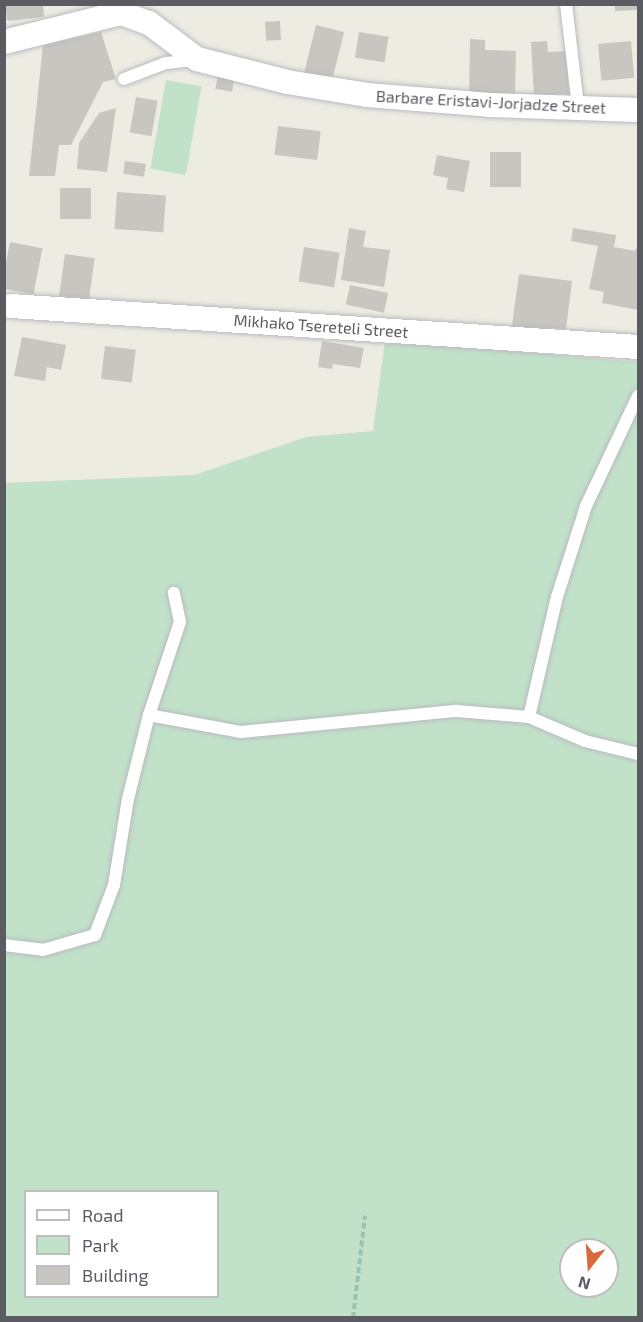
<!DOCTYPE html>
<style>
body{margin:0}
#map{position:relative;width:643px;height:1322px;overflow:hidden;background:#ecece2;font-family:"Exo 2",sans-serif}
div>[style]{position:absolute}
.green>*{inset:0;background:#c1e2c8;transform-origin:0 0}
.building>*{inset:0;background:#c8c6c0;transform-origin:0 0}
.path>*{height:4px;margin-top:-2px;transform-origin:0;background:repeating-linear-gradient(90deg,#9bc1af 0 6px,transparent 0 9px)}
.roads{filter:drop-shadow(0 0 2px #babac0) drop-shadow(0 0 2px #babac0)}
.service>*{height:12px;margin:-6px;padding:0 6px;transform-origin:6px;border-radius:6px;background:#fff}
.minor>*{height:24px;margin:-12px;padding:0 12px;transform-origin:12px;border-radius:12px;background:#fff}
span{translate:-50% -50%;white-space:nowrap;text-align:center;line-height:1.15;-webkit-text-stroke:4.5px #fff;paint-order:stroke}
.street-label{font-size:16px;color:#5b5c62}
.frame{position:absolute;inset:0;border:6px solid #5b5c62;pointer-events:none}
.legend{position:absolute;left:24px;top:1190px;width:195px;height:108px;box-sizing:border-box;background:#fff;border:2px solid #bdbec0;margin:0;padding:8px 10px;list-style:none;font-size:18px;color:#5b5c62}
.legend li{display:flex;align-items:center;gap:12px;height:30px}
.legend b{width:30px;border:2px solid #bdbec0}
.north{position:absolute;left:559px;top:1238px;width:60px;height:60px;box-sizing:border-box;background:#fff;border:2px solid #bdbec0;border-radius:50%;rotate:197deg;font-size:16px;font-weight:700;line-height:24px;text-align:center;color:#5b5c62}
.north::after{content:'';display:block;margin:auto;width:21px;height:27px;background:#d96a3b;clip-path:polygon(50% 0,100% 100%,50% 72%,0 100%)}
</style>
<div id="map">
<div class="green">
<div style="left:166px;top:80px;width:36px;height:90px;rotate:10deg"></div>
<div style="clip-path:polygon(evenodd,385px 340px,638px 362px,638px 1317px,5px 1317px,4px 483px,194px 475px,306px 437px,373px 431px,385px 340px,26px 1192px,218px 1192px,218px 1296px,26px 1296px,26px 1192px,385px 340px,571px 1250px,607px 1250px,607px 1286px,571px 1286px,571px 1250px)"></div>
</div>
<div class="building">
<div style="clip-path:polygon(5px 4px,43px 4px,44px 17px,7px 21px)"></div>
<div style="clip-path:polygon(615px 4px,638px 4px,638px 10px,615px 11px)"></div>
<div style="left:280px;top:21px;width:19px;height:15px;rotate:87deg"></div>
<div style="left:316px;top:25px;width:29px;height:49px;rotate:14deg"></div>
<div style="clip-path:polygon(101px 32px,116px 79px,103px 82px,71px 145px,59px 145px,55px 176px,29px 176px,43px 45px)"></div>
<div style="left:359px;top:32px;width:30px;height:26px;rotate:9deg"></div>
<div style="clip-path:polygon(470px 39px,485px 40px,485px 50px,516px 51px,515px 95px,469px 95px)"></div>
<div style="clip-path:polygon(547px 41px,548px 52px,567px 51px,569px 94px,534px 96px,531px 42px)"></div>
<div style="left:631px;top:41px;width:37px;height:33px;rotate:85deg"></div>
<div style="left:218px;top:74px;width:17px;height:15px;rotate:10deg"></div>
<div style="left:136px;top:97px;width:22px;height:36px;rotate:10deg"></div>
<div style="clip-path:polygon(116px 108px,107px 172px,77px 169px,79px 143px,99px 113px)"></div>
<div style="left:278px;top:126px;width:43px;height:29px;rotate:7deg"></div>
<div style="left:490px;top:152px;width:31px;height:35px"></div>
<div style="clip-path:polygon(437px 155px,470px 161px,464px 192px,446px 189px,448px 178px,433px 175px)"></div>
<div style="left:125px;top:161px;width:21px;height:13px;rotate:8deg"></div>
<div style="left:60px;top:188px;width:31px;height:31px"></div>
<div style="left:117px;top:192px;width:49px;height:37px;rotate:4deg"></div>
<div style="clip-path:polygon(349px 228px,366px 231px,363px 247px,390px 250px,384px 287px,341px 280px)"></div>
<div style="clip-path:polygon(573px 228px,616px 235px,614px 247px,635px 251px,638px 245px,638px 310px,602px 303px,604px 292px,589px 289px,598px 246px,571px 241px)"></div>
<div style="left:10px;top:242px;width:33px;height:47px;rotate:11deg"></div>
<div style="left:304px;top:247px;width:36px;height:35px;rotate:9deg"></div>
<div style="left:65px;top:254px;width:30px;height:45px;rotate:8deg"></div>
<div style="clip-path:polygon(519px 274px,572px 281px,566px 329px,551px 328px,550px 338px,511px 333px)"></div>
<div style="left:350px;top:285px;width:39px;height:20px;rotate:12deg"></div>
<div style="clip-path:polygon(22px 337px,66px 345px,61px 370px,47px 367px,45px 381px,14px 376px)"></div>
<div style="clip-path:polygon(322px 341px,364px 348px,360px 368px,333px 364px,332px 369px,318px 367px)"></div>
<div style="left:105px;top:346px;width:31px;height:33px;rotate:7deg"></div>
</div>
<div class="path">
<div style="left:353px;top:1318px;width:103px;rotate:-83.3deg"></div>
</div>
<div class="roads">
<div class="service">
<div style="left:566px;top:4px;width:103px;rotate:83.3deg"></div>
<div style="left:124px;top:79px;width:45px;rotate:-20.9deg"></div>
<div style="left:166px;top:63px;width:30px;rotate:-6deg"></div>
<div style="left:149px;top:715px;width:98px;rotate:-71.6deg"></div>
<div style="left:180px;top:622px;width:30px;rotate:-102deg"></div>
<div style="left:529px;top:717px;width:123px;rotate:-76.9deg"></div>
<div style="left:557px;top:597px;width:96px;rotate:-72.3deg"></div>
<div style="left:586px;top:506px;width:122px;rotate:-64.7deg"></div>
<div style="left:4px;top:945px;width:39px;rotate:7deg"></div>
<div style="left:43px;top:950px;width:54px;rotate:-16.1deg"></div>
<div style="left:95px;top:935px;width:53px;rotate:-69.2deg"></div>
<div style="left:114px;top:885px;width:87px;rotate:-80.8deg"></div>
<div style="left:128px;top:799px;width:87px;rotate:-76deg"></div>
<div style="left:149px;top:715px;width:94px;rotate:10.5deg"></div>
<div style="left:241px;top:732px;width:217px;rotate:-5.6deg"></div>
<div style="left:457px;top:711px;width:72px;rotate:4.8deg"></div>
<div style="left:529px;top:717px;width:61px;rotate:23.2deg"></div>
<div style="left:585px;top:741px;width:55px;rotate:13.8deg"></div>
</div>
<div class="minor">
<div style="left:112px;top:4px;width:13px;rotate:45deg"></div>
<div style="left:121px;top:13px;width:30px;rotate:20deg"></div>
<div style="left:149px;top:23px;width:60px;rotate:36.9deg"></div>
<div style="left:197px;top:59px;width:93px;rotate:14.3deg"></div>
<div style="left:287px;top:82px;width:81px;rotate:9.2deg"></div>
<div style="left:367px;top:95px;width:123px;rotate:4.6deg"></div>
<div style="left:490px;top:105px;width:148px;rotate:1.9deg"></div>
<div style="left:4px;top:42px;width:121px;rotate:-13.9deg"></div>
<div style="left:11px;top:306px;width:628px;rotate:3.74deg"></div>
</div>
</div>
<div class="street-label">
<span style="left:491px;top:102px;rotate:3deg">Barbare Eristavi-Jorjadze Street</span>
<span style="left:321px;top:326px;rotate:4deg">Mikhako Tsereteli Street</span>
</div>
<div class="frame"></div>
<ul class="legend">
<li><b style="height:8px;background:#fff"></b>Road</li>
<li><b style="height:16px;background:#c1e2c8"></b>Park</li>
<li><b style="height:16px;background:#c8c6c0"></b>Building</li>
</ul>
<div class="north">N</div>
</div>
